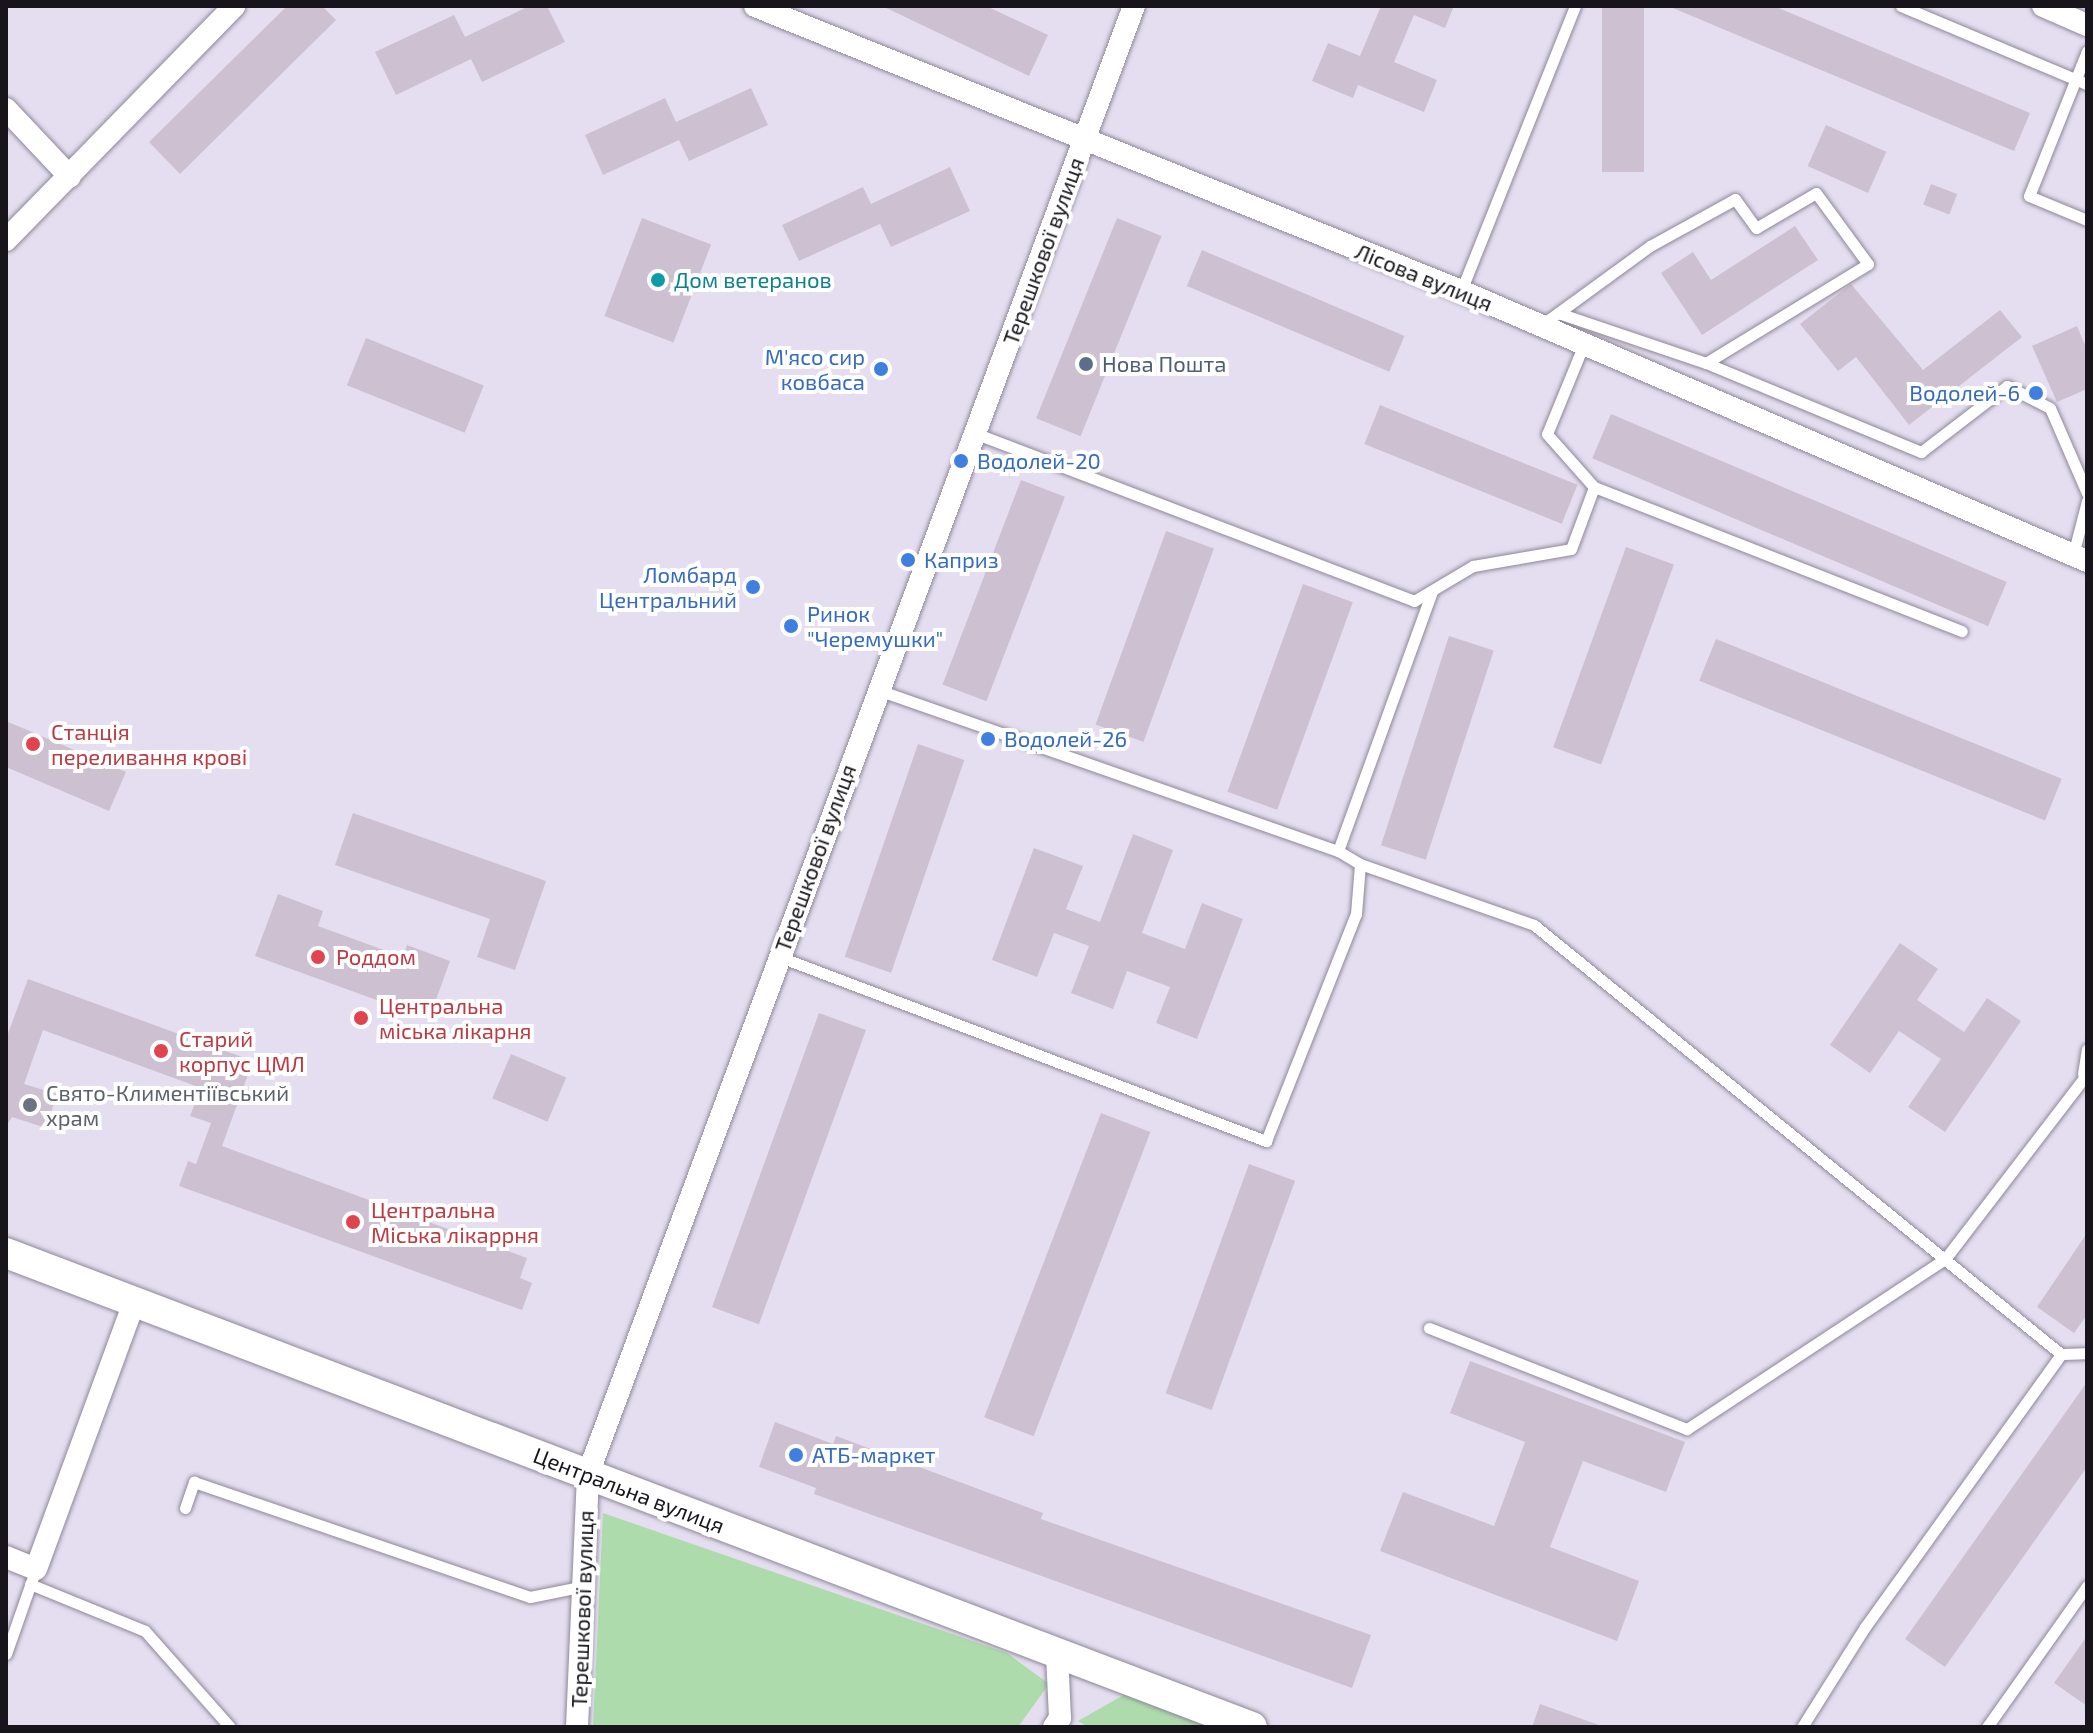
<!DOCTYPE html>
<meta charset="utf-8">
<style>
body{margin:0}
#map{position:relative;width:2093px;height:1733px;overflow:hidden;background:#e5def0;font-family:"Exo 2",sans-serif}
div>[style]{position:absolute}
.green>*{inset:0;background:#aedbac}
.building>*{inset:0;background:#cdc1d1;transform-origin:0 0}
.roads{filter:drop-shadow(0 0 2px #8d8798) drop-shadow(0 0 2px #8d8798)}
.service>*{height:11px;margin:-5.5px;padding:0 5.5px;transform-origin:5.5px;border-radius:5.5px;background:#fff}
.minor>*{height:22px;margin:-11px;padding:0 11px;transform-origin:11px;border-radius:11px;background:#fff}
.secondary>*{height:30px;margin:-15px;padding:0 15px;transform-origin:15px;border-radius:15px;background:#fff}
.dots>*{width:22px;height:22px;translate:-50% -50%;box-sizing:border-box;border:4px solid #fff;border-radius:50%}
span{translate:-50% -50%;white-space:nowrap;text-align:center;line-height:1.15;-webkit-text-stroke:8px #fff;paint-order:stroke}
.street-label{font-size:22px;color:#17151b}
.culture-label{font-size:22px;color:#0d838f}
.left{translate:0 -50%;text-align:left}
.shop-label{font-size:22px;color:#366cbe}
.right{translate:-100% -50%;text-align:right}
.service-label{font-size:22px;color:#4e5e75}
.health-label{font-size:22px;color:#be3a42}
.worship-label{font-size:22px;color:#5b616d}
.frame{position:absolute;inset:0;border:8px solid #17151b;pointer-events:none}
</style>
<div id="map">
<div class="green">
<div style="clip-path:polygon(603px 1513px,1007px 1653px,1049px 1684px,1018px 1727px,593px 1727px)"></div>
<div style="clip-path:polygon(1134px 1689px,1233px 1727px,1088px 1727px,1078px 1721px)"></div>
</div>
<div class="building">
<div style="clip-path:polygon(287px 6px,322px 6px,336px 20px,180px 174px,149px 142px)"></div>
<div style="clip-path:polygon(529px 6px,547px 6px,565px 42px,482px 82px,471px 59px,396px 95px,375px 52px,454px 15px,465px 37px)"></div>
<div style="clip-path:polygon(882px 6px,986px 6px,1048px 35px,1029px 76px)"></div>
<div style="clip-path:polygon(1381px 6px,1454px 6px,1445px 28px,1414px 15px,1394px 62px,1437px 80px,1424px 112px,1358px 85px,1353px 98px,1312px 81px,1328px 43px,1360px 56px)"></div>
<div style="left:1602px;top:6px;width:42px;height:166px"></div>
<div style="clip-path:polygon(1668px 6px,1774px 6px,2030px 113px,2014px 151px)"></div>
<div style="clip-path:polygon(751px 88px,768px 125px,689px 161px,679px 140px,603px 175px,585px 135px,665px 98px,676px 122px)"></div>
<div style="left:1826px;top:125px;width:66px;height:45px;rotate:24deg"></div>
<div style="clip-path:polygon(950px 167px,970px 211px,891px 247px,880px 224px,799px 261px,782px 225px,863px 187px,871px 204px)"></div>
<div style="left:1931px;top:184px;width:28px;height:22px;rotate:21deg"></div>
<div style="left:642px;top:218px;width:74px;height:105px;rotate:21deg"></div>
<div style="left:1117px;top:218px;width:48px;height:216px;rotate:22deg"></div>
<div style="clip-path:polygon(1795px 226px,1818px 260px,1702px 335px,1661px 273px,1693px 252px,1711px 280px)"></div>
<div style="left:1202px;top:250px;width:220px;height:39px;rotate:23deg"></div>
<div style="clip-path:polygon(1851px 284px,1923px 370px,2000px 310px,2022px 337px,1909px 425px,1856px 357px,1838px 371px,1800px 324px)"></div>
<div style="clip-path:polygon(2077px 326px,2087px 350px,2087px 389px,2057px 402px,2032px 346px)"></div>
<div style="left:366px;top:338px;width:127px;height:51px;rotate:22deg"></div>
<div style="left:1380px;top:405px;width:213px;height:42px;rotate:22deg"></div>
<div style="left:1611px;top:414px;width:430px;height:48px;rotate:23deg"></div>
<div style="left:1021px;top:480px;width:47px;height:219px;rotate:21deg"></div>
<div style="left:1166px;top:531px;width:51px;height:206px;rotate:20deg"></div>
<div style="left:1626px;top:547px;width:51px;height:213px;rotate:20deg"></div>
<div style="left:1303px;top:584px;width:53px;height:221px;rotate:20deg"></div>
<div style="left:1449px;top:636px;width:47px;height:220px;rotate:18deg"></div>
<div style="left:1716px;top:639px;width:373px;height:45px;rotate:22deg"></div>
<div style="clip-path:polygon(6px 721px,126px 772px,109px 811px,6px 767px)"></div>
<div style="left:918px;top:744px;width:49px;height:225px;rotate:19deg"></div>
<div style="clip-path:polygon(353px 813px,546px 881px,515px 970px,477px 957px,490px 919px,335px 865px)"></div>
<div style="clip-path:polygon(1133px 834px,1173px 850px,1142px 933px,1185px 949px,1202px 903px,1243px 919px,1197px 1039px,1156px 1023px,1170px 987px,1127px 971px,1113px 1009px,1071px 993px,1089px 946px,1054px 933px,1037px 977px,992px 960px,1034px 848px,1083px 866px,1066px 909px,1100px 922px)"></div>
<div style="clip-path:polygon(278px 894px,323px 911px,318px 926px,403px 957px,407px 945px,450px 961px,429px 1019px,255px 956px)"></div>
<div style="clip-path:polygon(1900px 943px,1938px 969px,1917px 1000px,1964px 1032px,1987px 998px,2021px 1021px,1945px 1132px,1908px 1107px,1941px 1059px,1899px 1031px,1870px 1073px,1830px 1045px)"></div>
<div style="clip-path:polygon(28px 979px,253px 1061px,222px 1146px,527px 1258px,520px 1278px,532px 1283px,522px 1310px,179px 1186px,188px 1161px,196px 1164px,211px 1123px,190px 1116px,201px 1088px,43px 1030px,24px 1084px,57px 1094px,46px 1128px,12px 1117px,6px 1127px,6px 1039px)"></div>
<div style="left:819px;top:1013px;width:50px;height:313px;rotate:20deg"></div>
<div style="left:511px;top:1054px;width:60px;height:48px;rotate:23deg"></div>
<div style="left:1101px;top:1113px;width:53px;height:326px;rotate:21deg"></div>
<div style="left:1249px;top:1164px;width:49px;height:244px;rotate:20deg"></div>
<div style="clip-path:polygon(2087px 1233px,2087px 1315px,2074px 1333px,2037px 1307px)"></div>
<div style="clip-path:polygon(1470px 1361px,1685px 1442px,1666px 1492px,1583px 1461px,1550px 1547px,1639px 1581px,1617px 1641px,1380px 1551px,1403px 1492px,1494px 1526px,1525px 1442px,1450px 1413px)"></div>
<div style="clip-path:polygon(2087px 1382px,2087px 1467px,1945px 1667px,1905px 1639px)"></div>
<div style="clip-path:polygon(775px 1422px,833px 1444px,836px 1436px,1043px 1513px,1041px 1519px,1371px 1635px,1352px 1688px,814px 1494px,816px 1488px,759px 1467px)"></div>
<div style="clip-path:polygon(2087px 1636px,2087px 1706px,2054px 1683px)"></div>
<div style="clip-path:polygon(1540px 1704px,1599px 1725px,1598px 1727px,1532px 1727px)"></div>
</div>
<div class="roads">
<div class="service">
<div style="left:1901px;top:6px;width:202px;rotate:22.8deg"></div>
<div style="left:2087px;top:51px;width:156px;rotate:111.8deg"></div>
<div style="left:2029px;top:196px;width:63px;rotate:22.5deg"></div>
<div style="left:1461px;top:291px;width:307px;rotate:-68.2deg"></div>
<div style="left:1541px;top:325px;width:21px;rotate:-35deg"></div>
<div style="left:1558px;top:313px;width:114px;rotate:-36.1deg"></div>
<div style="left:1650px;top:246px;width:97px;rotate:-28.9deg"></div>
<div style="left:1735px;top:199px;width:36px;rotate:54deg"></div>
<div style="left:1756px;top:228px;width:69px;rotate:-30.3deg"></div>
<div style="left:1816px;top:193px;width:88px;rotate:53.8deg"></div>
<div style="left:1868px;top:264px;width:190px;rotate:148.6deg"></div>
<div style="left:1706px;top:363px;width:156px;rotate:-161.3deg"></div>
<div style="left:1706px;top:363px;width:233px;rotate:22.5deg"></div>
<div style="left:1921px;top:452px;width:108px;rotate:-37.5deg"></div>
<div style="left:2007px;top:386px;width:48px;rotate:27.1deg"></div>
<div style="left:2050px;top:408px;width:93px;rotate:66.5deg"></div>
<div style="left:977px;top:434px;width:468px;rotate:20.9deg"></div>
<div style="left:1414px;top:601px;width:69px;rotate:-30.7deg"></div>
<div style="left:1473px;top:566px;width:99px;rotate:-9.8deg"></div>
<div style="left:1571px;top:549px;width:66px;rotate:-69.6deg"></div>
<div style="left:1594px;top:487px;width:71px;rotate:-131.6deg"></div>
<div style="left:1547px;top:434px;width:97px;rotate:-67.7deg"></div>
<div style="left:1594px;top:487px;width:395px;rotate:21.4deg"></div>
<div style="left:2073px;top:555px;width:56px;rotate:-75.5deg"></div>
<div style="left:1338px;top:851px;width:276px;rotate:-70.1deg"></div>
<div style="left:1360px;top:864px;width:184px;rotate:19.3deg"></div>
<div style="left:1534px;top:925px;width:680px;rotate:39.15deg"></div>
<div style="left:2061px;top:1354px;width:26px;rotate:-2deg"></div>
<div style="left:780px;top:957px;width:520px;rotate:20.74deg"></div>
<div style="left:1266px;top:1141px;width:244px;rotate:-68.4deg"></div>
<div style="left:1356px;top:914px;width:50px;rotate:-85.4deg"></div>
<div style="left:1360px;top:864px;width:26px;rotate:-149deg"></div>
<div style="left:1338px;top:851px;width:487px;rotate:-160.7deg"></div>
<div style="left:2083px;top:1074px;width:25px;rotate:-81deg"></div>
<div style="left:1429px;top:1328px;width:277px;rotate:21.4deg"></div>
<div style="left:1687px;top:1429px;width:309px;rotate:-33.4deg"></div>
<div style="left:1945px;top:1259px;width:233px;rotate:-52.5deg"></div>
<div style="left:185px;top:1508px;width:28px;rotate:-71deg"></div>
<div style="left:194px;top:1482px;width:355px;rotate:18.9deg"></div>
<div style="left:530px;top:1597px;width:50px;rotate:-11.5deg"></div>
<div style="left:30px;top:1584px;width:124px;rotate:22.2deg"></div>
<div style="left:145px;top:1631px;width:128px;rotate:48.5deg"></div>
<div style="left:6px;top:1654px;width:82px;rotate:-70.7deg"></div>
<div style="left:1802px;top:1727px;width:118px;rotate:-57.8deg"></div>
<div style="left:1865px;top:1627px;width:336px;rotate:-54.3deg"></div>
<div style="left:1987px;top:1727px;width:173px;rotate:-54.7deg"></div>
</div>
<div class="minor">
<div style="left:755px;top:6px;width:761px;rotate:21.98deg"></div>
<div style="left:1461px;top:291px;width:682px;rotate:23.33deg"></div>
<div style="left:2043px;top:6px;width:48px;rotate:23.4deg"></div>
<div style="left:6px;top:109px;width:93px;rotate:46.7deg"></div>
<div style="left:6px;top:240px;width:327px;rotate:-45.7deg"></div>
<div style="left:6px;top:1557px;width:32px;rotate:22deg"></div>
<div style="left:36px;top:1569px;width:283px;rotate:-69.8deg"></div>
<div style="left:577px;top:1727px;width:253px;rotate:-87.5deg"></div>
<div style="left:588px;top:1474px;width:1566px;rotate:-69.6deg"></div>
<div style="left:1054px;top:1727px;width:11px;rotate:-56deg"></div>
<div style="left:1060px;top:1718px;width:64px;rotate:-92.7deg"></div>
</div>
<div class="secondary">
<div style="left:6px;top:1253px;width:1333px;rotate:20.83deg"></div>
</div>
</div>
<div class="dots">
<div style="left:658px;top:280px;background:#0f9aa8"></div>
<div style="left:1086px;top:364px;background:#5c6f8a"></div>
<div style="left:881px;top:369px;background:#3f7fe0"></div>
<div style="left:2036px;top:393px;background:#3f7fe0"></div>
<div style="left:961px;top:461px;background:#3f7fe0"></div>
<div style="left:908px;top:560px;background:#3f7fe0"></div>
<div style="left:753px;top:587px;background:#3f7fe0"></div>
<div style="left:791px;top:626px;background:#3f7fe0"></div>
<div style="left:988px;top:739px;background:#3f7fe0"></div>
<div style="left:33px;top:744px;background:#e0444e"></div>
<div style="left:318px;top:957px;background:#e0444e"></div>
<div style="left:361px;top:1018px;background:#e0444e"></div>
<div style="left:161px;top:1051px;background:#e0444e"></div>
<div style="left:30px;top:1105px;background:#6b7280"></div>
<div style="left:353px;top:1222px;background:#e0444e"></div>
<div style="left:796px;top:1455px;background:#3f7fe0"></div>
</div>
<div class="street-label">
<span style="left:1043px;top:251px;rotate:-70deg">Терешкової вулиця</span>
<span style="left:1424px;top:277px;rotate:22deg">Лісова вулиця</span>
<span style="left:815px;top:858px;rotate:-70deg">Терешкової вулиця</span>
<span style="left:629px;top:1490px;rotate:21deg">Центральна вулиця</span>
<span style="left:582px;top:1609px;rotate:-88deg">Терешкової вулиця</span>
</div>
<div class="culture-label">
<span class="left" style="left:674px;top:280px">Дом ветеранов</span>
</div>
<div class="shop-label">
<span class="right" style="left:865px;top:369px">М'ясо сир<br>ковбаса</span>
<span class="right" style="left:2020px;top:393px">Водолей-6</span>
<span class="left" style="left:977px;top:461px">Водолей-20</span>
<span class="left" style="left:924px;top:560px">Каприз</span>
<span class="right" style="left:737px;top:587px">Ломбард<br>Центральний</span>
<span class="left" style="left:807px;top:626px">Ринок<br>"Черемушки"</span>
<span class="left" style="left:1004px;top:739px">Водолей-26</span>
<span class="left" style="left:812px;top:1455px">АТБ-маркет</span>
</div>
<div class="service-label">
<span class="left" style="left:1102px;top:364px">Нова Пошта</span>
</div>
<div class="health-label">
<span class="left" style="left:51px;top:744px">Станція<br>переливання крові</span>
<span class="left" style="left:336px;top:957px">Роддом</span>
<span class="left" style="left:379px;top:1018px">Центральна<br>міська лікарня</span>
<span class="left" style="left:179px;top:1051px">Старий<br>корпус ЦМЛ</span>
<span class="left" style="left:371px;top:1222px">Центральна<br>Міська лікаррня</span>
</div>
<div class="worship-label">
<span class="left" style="left:46px;top:1105px">Свято-Климентіївський<br>храм</span>
</div>
<div class="frame"></div>
</div>
